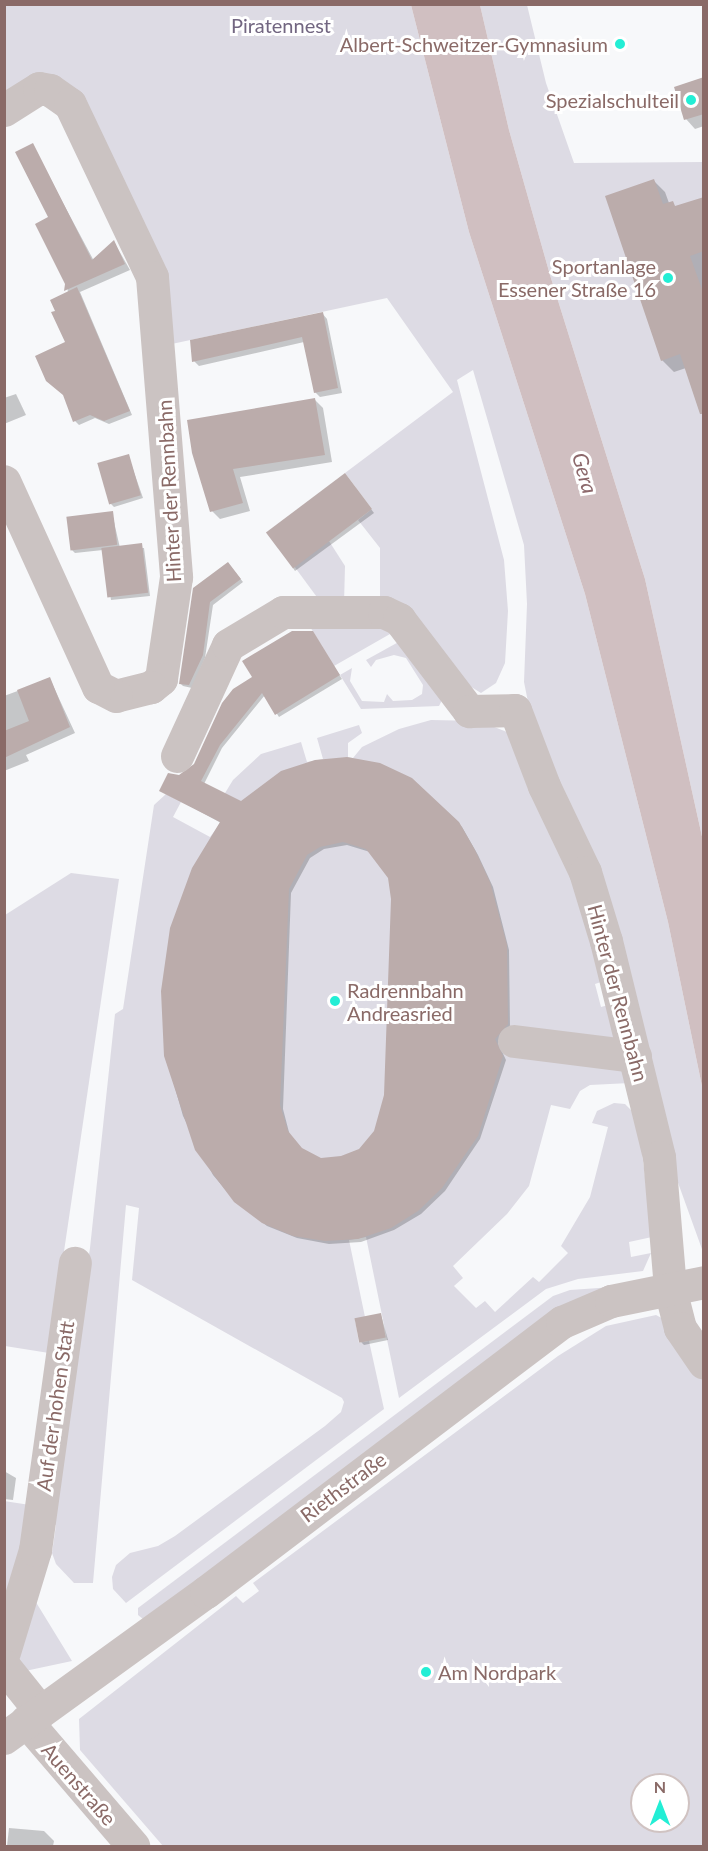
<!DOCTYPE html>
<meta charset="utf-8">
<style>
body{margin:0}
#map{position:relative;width:708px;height:1851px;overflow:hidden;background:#f7f8fa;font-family:Lato,sans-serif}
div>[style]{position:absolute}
.green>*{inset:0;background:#dddbe4}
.water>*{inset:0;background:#d0bfc1}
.shadow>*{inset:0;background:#0003}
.building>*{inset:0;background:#bbacab;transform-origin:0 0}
.minor>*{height:33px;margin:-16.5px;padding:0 16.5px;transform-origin:16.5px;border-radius:16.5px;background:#cbc3c2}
.dots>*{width:16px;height:16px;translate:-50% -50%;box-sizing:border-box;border:3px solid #fff;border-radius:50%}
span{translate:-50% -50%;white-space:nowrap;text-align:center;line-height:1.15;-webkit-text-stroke:6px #fff;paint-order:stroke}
.park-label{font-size:20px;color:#726681}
.poi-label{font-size:20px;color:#8a6a67}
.right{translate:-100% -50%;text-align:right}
.left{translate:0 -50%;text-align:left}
.street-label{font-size:20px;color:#8a6a67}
.water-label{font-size:21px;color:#8c686b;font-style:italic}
.frame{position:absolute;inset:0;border:6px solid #8a6a67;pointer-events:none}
.north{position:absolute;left:630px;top:1773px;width:60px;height:60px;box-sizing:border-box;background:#fff;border:2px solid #d0c3c2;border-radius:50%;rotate:0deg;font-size:16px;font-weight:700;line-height:24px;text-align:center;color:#8a6a67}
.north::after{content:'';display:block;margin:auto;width:21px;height:27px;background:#23eed5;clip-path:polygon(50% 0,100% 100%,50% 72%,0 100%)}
</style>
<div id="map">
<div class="green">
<div style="clip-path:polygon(5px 5px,411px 5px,469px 232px,585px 594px,668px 922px,703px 1091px,703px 1252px,672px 1166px,531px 717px,524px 682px,527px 604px,524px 545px,473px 370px,457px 380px,504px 560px,508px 611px,505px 663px,496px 683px,481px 693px,452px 675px,380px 603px,380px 548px,358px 520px,372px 509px,345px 473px,453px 392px,387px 298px,167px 345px,83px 105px,5px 99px)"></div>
<div style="clip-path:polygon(480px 5px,527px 5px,546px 83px,574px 163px,703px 162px,703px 841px,645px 579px,550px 275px,509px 130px)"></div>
<div style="clip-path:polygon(329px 541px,345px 566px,344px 604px,322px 604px,294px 566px)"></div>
<div style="clip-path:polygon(314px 622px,397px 630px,334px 666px,309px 625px)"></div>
<div style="clip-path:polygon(404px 639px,442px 700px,439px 706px,361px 709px,340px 675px,352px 668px,350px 681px,362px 701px,384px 702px,387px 694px,393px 701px,412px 700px,422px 694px,423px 685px,406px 658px,394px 655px,376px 660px,371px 667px,366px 660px)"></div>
<div style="clip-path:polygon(431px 720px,479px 721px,507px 732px,572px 863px,604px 981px,595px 984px,601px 1007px,612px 1004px,623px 1066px,630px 1083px,590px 1085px,580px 1091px,570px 1109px,551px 1105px,529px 1186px,507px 1214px,453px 1266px,463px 1278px,454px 1286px,476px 1308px,485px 1301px,495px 1312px,533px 1277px,539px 1282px,568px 1253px,561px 1246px,590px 1197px,608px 1127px,592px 1123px,597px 1111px,614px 1103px,625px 1104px,638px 1117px,652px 1237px,629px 1242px,631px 1257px,651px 1253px,643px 1271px,578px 1279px,546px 1289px,399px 1398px,366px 1237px,349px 1240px,365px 1317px,355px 1319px,359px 1343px,369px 1341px,384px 1409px,126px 1603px,113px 1589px,112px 1577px,116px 1565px,130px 1553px,158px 1546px,175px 1536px,325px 1426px,341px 1412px,344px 1402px,342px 1398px,132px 1280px,139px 1208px,126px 1205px,93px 1583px,74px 1583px,56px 1564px,52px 1553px,56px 1525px,46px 1523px,90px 1248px,115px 1014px,123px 1009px,154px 805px,166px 794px,181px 802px,173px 817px,210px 837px,229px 812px,222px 798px,233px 780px,261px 754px,301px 742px,307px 762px,323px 759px,317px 738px,359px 725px,362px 733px,348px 743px,348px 757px,353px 758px,362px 747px,399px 729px)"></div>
<div style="clip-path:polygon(71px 873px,119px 879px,49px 1353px,5px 1346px,5px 915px)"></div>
<div style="clip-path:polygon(613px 1287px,143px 1619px,138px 1615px,138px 1608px,553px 1296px,570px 1290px)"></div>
<div style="clip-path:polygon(evenodd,656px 1315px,669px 1322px,703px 1375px,703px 1846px,163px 1846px,80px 1750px,79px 1719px,236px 1596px,243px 1603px,259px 1591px,253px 1583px,558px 1356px,606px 1326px,656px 1315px,642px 1785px,678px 1785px,678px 1821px,642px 1821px,642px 1785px)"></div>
<div style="clip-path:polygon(4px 1501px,30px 1505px,34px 1599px,72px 1661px,11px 1674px,4px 1680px)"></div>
</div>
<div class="water">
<div style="clip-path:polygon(411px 5px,480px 5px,509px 130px,550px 275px,645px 579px,703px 841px,703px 1091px,668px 922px,585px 594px,469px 232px)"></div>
</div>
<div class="shadow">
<div style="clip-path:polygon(704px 79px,704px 126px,695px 129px,686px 119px)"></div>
<div style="clip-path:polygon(32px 145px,94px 261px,114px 242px,130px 270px,80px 292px,132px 415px,109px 424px,95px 418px,79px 425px,75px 421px,67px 343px,57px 311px,68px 293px,67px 284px)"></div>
<div style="clip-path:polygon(654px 181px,665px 192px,669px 203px,677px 207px,704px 198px,704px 390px,686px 368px,674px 372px,662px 360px)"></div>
<div style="clip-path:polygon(322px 313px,327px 319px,342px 393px,320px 397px,315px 392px,304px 342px,199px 366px,194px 361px)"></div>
<div style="clip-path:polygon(16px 394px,26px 415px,4px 424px,4px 398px)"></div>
<div style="clip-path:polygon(315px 400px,323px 408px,332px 462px,240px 477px,250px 511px,220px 519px,212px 511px,194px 453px)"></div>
<div style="clip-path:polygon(128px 455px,143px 498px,114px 507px,111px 504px)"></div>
<div style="clip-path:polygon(348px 478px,374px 513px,295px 571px,293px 568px)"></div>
<div style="clip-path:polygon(112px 513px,120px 548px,144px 548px,150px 596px,111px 600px,103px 550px,75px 553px,72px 550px)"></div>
<div style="clip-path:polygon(231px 567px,243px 582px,213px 605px,205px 658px,192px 688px,183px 686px,180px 683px,195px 589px)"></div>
<div style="clip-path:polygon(evenodd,315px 636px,342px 679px,279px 717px,265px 695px,222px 748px,204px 784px,241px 803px,411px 779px,462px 827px,478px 855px,493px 887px,509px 950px,510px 1027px,498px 1043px,506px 1060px,480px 1139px,445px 1191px,421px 1214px,394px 1230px,361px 1242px,329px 1244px,297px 1238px,267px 1226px,235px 1201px,213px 1175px,183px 1116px,166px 1056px,221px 823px,161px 790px,195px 765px,223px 704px,315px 636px,347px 845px,370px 852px,390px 877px,393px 899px,385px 1096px,375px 1132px,360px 1150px,341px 1158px,321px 1159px,302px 1150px,290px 1136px,283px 1109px,291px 893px,310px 858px,324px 849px,347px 845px)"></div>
<div style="clip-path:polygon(50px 679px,75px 733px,26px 755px,29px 761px,4px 771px,4px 696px)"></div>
<div style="clip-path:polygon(381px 1315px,388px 1340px,364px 1345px,361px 1342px)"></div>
<div style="clip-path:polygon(4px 1471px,16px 1478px,13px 1500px,4px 1499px)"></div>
<div style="clip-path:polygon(9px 1828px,44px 1831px,54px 1841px,53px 1846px,7px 1846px)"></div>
</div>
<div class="building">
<div style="clip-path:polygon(704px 77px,704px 114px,684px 120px,674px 87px)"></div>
<div style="clip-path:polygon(33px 143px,92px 260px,114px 240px,125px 264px,64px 291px,65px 284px,35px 224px,48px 217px,15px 152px)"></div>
<div style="clip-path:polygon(654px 179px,663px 204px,673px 201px,675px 206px,704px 197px,704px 251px,690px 256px,704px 295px,704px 414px,700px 414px,680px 354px,661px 361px,605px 196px)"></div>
<div style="clip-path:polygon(77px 287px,130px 411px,104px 421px,90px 415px,73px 422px,63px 395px,46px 381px,35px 356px,65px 342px,51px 312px,55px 311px,50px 300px)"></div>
<div style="clip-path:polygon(323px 312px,338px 388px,314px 393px,302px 337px,192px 362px,190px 340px)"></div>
<div style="clip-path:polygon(315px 398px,325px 455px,233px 469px,243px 503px,210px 512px,192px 453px,187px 420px)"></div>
<div style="left:129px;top:454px;width:43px;height:33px;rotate:74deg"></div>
<div style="left:345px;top:473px;width:45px;height:99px;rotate:53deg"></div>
<div style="left:113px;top:511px;width:34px;height:47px;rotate:83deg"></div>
<div style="left:142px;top:543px;width:50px;height:41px;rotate:83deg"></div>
<div style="clip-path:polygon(228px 562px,241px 579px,210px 602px,203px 655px,189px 685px,179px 684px,193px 588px)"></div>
<div style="clip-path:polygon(evenodd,292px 631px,313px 631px,340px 675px,275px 715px,262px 693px,220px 745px,201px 781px,241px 801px,281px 771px,315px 760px,347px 757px,380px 763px,412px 778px,459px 822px,475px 850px,490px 882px,507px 945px,508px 1024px,495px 1039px,503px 1056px,478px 1136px,442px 1188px,418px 1211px,391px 1228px,358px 1239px,325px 1241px,293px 1236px,262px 1223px,234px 1202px,195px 1150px,164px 1056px,161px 991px,170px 928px,192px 868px,220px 822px,159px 791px,168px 773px,179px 775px,194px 764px,222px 703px,233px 689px,252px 677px,242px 661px,292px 631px,343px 842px,366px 849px,388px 878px,391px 899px,384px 1095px,374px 1131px,359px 1149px,341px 1156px,321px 1158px,302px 1148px,288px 1131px,280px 1105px,289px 889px,307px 855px,320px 847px,343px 842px)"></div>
<div style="clip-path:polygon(50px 677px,70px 727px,4px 758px,4px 731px,29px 721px,17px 690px)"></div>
<div style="left:381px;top:1313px;width:25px;height:27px;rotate:79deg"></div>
</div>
<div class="minor">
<div style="left:4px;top:110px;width:41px;rotate:-32.2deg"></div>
<div style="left:39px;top:88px;width:11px;rotate:10deg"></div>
<div style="left:50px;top:90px;width:24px;rotate:35deg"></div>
<div style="left:70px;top:104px;width:191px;rotate:64.6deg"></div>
<div style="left:152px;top:277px;width:301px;rotate:85.4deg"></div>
<div style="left:176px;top:577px;width:103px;rotate:98.4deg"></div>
<div style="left:161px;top:679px;width:13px;rotate:141deg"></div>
<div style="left:151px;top:687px;width:36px;rotate:166deg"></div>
<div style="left:116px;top:696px;width:20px;rotate:-153deg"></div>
<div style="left:98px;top:687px;width:226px;rotate:-114.5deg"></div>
<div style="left:177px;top:756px;width:122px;rotate:-65.3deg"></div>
<div style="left:228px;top:645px;width:64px;rotate:-31deg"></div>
<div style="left:283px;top:612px;width:101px"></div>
<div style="left:384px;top:612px;width:17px;rotate:25deg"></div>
<div style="left:399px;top:619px;width:116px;rotate:52.7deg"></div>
<div style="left:469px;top:711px;width:46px;rotate:-1.2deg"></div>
<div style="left:515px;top:710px;width:81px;rotate:69.1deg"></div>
<div style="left:544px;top:786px;width:95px;rotate:64.5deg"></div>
<div style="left:585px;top:872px;width:72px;rotate:73.1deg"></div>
<div style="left:606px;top:941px;width:222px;rotate:76.2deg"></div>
<div style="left:659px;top:1157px;width:132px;rotate:85.2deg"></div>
<div style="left:670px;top:1289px;width:40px;rotate:75.6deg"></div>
<div style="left:680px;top:1328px;width:42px;rotate:55.6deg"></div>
<div style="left:514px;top:1041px;width:122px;rotate:7.1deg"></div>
<div style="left:4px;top:1652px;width:107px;rotate:-73.1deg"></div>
<div style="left:35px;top:1550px;width:290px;rotate:-82.1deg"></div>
<div style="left:4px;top:1666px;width:58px;rotate:51.3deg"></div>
<div style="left:26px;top:1721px;width:165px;rotate:49.4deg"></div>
<div style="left:4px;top:1738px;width:249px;rotate:-35.9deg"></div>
<div style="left:206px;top:1592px;width:447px;rotate:-37.2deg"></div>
<div style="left:562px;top:1322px;width:53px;rotate:-23.2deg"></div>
<div style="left:611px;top:1301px;width:95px;rotate:-11.5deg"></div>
</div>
<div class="dots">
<div style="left:620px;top:44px;background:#23eed5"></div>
<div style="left:691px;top:100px;background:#23eed5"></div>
<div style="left:668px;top:278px;background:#23eed5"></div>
<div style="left:335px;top:1001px;background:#23eed5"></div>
<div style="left:426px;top:1672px;background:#23eed5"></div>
</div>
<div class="park-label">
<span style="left:281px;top:25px">Piratennest</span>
</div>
<div class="poi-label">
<span class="right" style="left:608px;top:44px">Albert-Schweitzer-Gymnasium</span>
<span class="right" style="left:679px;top:100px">Spezialschulteil</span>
<span class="right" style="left:656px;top:278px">Sportanlage<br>Essener Straße 16</span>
<span class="left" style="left:347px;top:1002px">Radrennbahn<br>Andreasried</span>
<span class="left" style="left:438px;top:1672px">Am Nordpark</span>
</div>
<div class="street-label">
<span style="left:169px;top:491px;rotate:-93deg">Hinter der Rennbahn</span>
<span style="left:618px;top:993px;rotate:75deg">Hinter der Rennbahn</span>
<span style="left:55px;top:1406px;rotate:-82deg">Auf der hohen Statt</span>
<span style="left:343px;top:1487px;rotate:-37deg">Riethstraße</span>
<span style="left:79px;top:1784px;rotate:49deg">Auenstraße</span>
</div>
<div class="water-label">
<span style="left:585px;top:473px;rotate:74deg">Gera</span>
</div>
<div class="frame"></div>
<div class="north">N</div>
</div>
